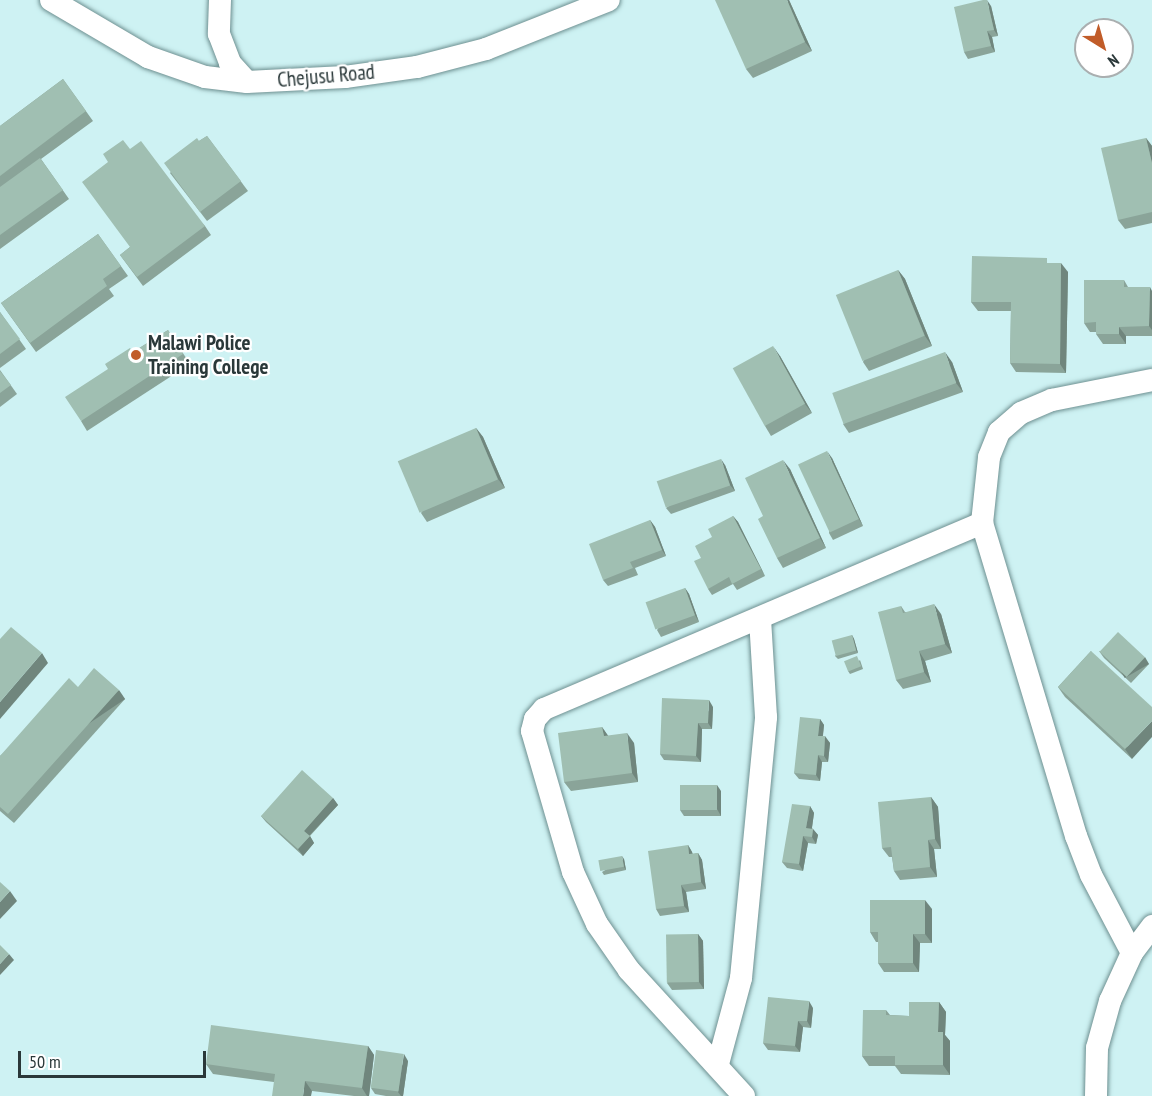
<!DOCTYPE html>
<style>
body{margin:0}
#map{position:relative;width:1152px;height:1096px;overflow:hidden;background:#cef2f3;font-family:"PT Sans Narrow",sans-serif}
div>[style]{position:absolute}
.roads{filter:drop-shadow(0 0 2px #6e9091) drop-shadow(0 0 2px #6e9091)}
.street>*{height:22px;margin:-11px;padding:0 11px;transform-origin:11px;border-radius:11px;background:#fff}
.wall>*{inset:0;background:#8aa499}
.shaded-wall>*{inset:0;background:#70867d;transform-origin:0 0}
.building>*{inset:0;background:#a0bfb2;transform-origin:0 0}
.dots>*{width:16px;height:16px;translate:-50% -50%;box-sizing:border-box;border:3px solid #fff;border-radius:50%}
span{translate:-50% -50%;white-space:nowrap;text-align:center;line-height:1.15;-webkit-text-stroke:4.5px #fff;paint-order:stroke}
.street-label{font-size:21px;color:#2a3839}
.poi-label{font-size:21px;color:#2a3839;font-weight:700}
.left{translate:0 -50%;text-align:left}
.north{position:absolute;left:1074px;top:18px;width:60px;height:60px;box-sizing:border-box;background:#fff;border:2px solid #aaafb0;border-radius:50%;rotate:143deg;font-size:16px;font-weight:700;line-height:24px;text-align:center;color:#2a3839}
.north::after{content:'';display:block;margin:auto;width:21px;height:27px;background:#c15c29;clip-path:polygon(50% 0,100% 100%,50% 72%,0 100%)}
.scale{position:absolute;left:18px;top:1051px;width:188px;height:27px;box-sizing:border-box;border:3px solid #2a3839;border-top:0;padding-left:8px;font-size:18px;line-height:21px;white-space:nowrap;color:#2a3839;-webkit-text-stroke:4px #fff;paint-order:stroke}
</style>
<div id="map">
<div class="roads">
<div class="street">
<div style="left:51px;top:0;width:113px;rotate:30.4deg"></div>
<div style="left:148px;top:57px;width:60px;rotate:19.3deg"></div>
<div style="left:205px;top:77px;width:42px;rotate:6.8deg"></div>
<div style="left:247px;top:82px;width:98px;rotate:-2.9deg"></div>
<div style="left:345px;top:77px;width:73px;rotate:-7.9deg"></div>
<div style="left:417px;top:67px;width:71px;rotate:-14.6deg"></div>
<div style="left:486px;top:49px;width:132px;rotate:-21.7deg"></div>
<div style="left:220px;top:0;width:34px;rotate:92deg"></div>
<div style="left:219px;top:34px;width:31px;rotate:69deg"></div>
<div style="left:230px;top:63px;width:25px;rotate:48deg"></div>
<div style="left:1132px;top:953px;width:88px;rotate:-117.7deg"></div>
<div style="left:1091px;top:875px;width:42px;rotate:-111deg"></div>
<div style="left:1076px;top:836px;width:327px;rotate:-106.7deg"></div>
<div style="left:982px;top:523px;width:66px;rotate:-83.9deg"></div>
<div style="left:989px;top:457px;width:27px;rotate:-68deg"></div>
<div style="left:999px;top:432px;width:29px;rotate:-41deg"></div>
<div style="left:1021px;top:413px;width:34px;rotate:-23deg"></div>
<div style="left:1052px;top:400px;width:102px;rotate:-11.3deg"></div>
<div style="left:718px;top:1064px;width:89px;rotate:-75deg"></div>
<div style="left:741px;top:978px;width:262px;rotate:-84.5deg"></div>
<div style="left:766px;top:717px;width:98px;rotate:-93.5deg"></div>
<div style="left:744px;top:1096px;width:171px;rotate:-132.4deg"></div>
<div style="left:629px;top:970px;width:56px;rotate:-124.8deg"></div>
<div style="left:597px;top:924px;width:57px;rotate:-114.8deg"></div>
<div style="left:573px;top:872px;width:147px;rotate:-106.2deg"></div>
<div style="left:532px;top:731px;width:12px;rotate:-76deg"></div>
<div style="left:535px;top:719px;width:13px;rotate:-48deg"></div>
<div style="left:544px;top:709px;width:476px;rotate:-23deg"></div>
<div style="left:1096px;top:1096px;width:48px;rotate:-88.8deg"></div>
<div style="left:1097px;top:1048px;width:49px;rotate:-74.5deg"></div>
<div style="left:1110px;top:1001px;width:53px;rotate:-65.4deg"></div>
<div style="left:1132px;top:953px;width:34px;rotate:-53deg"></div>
</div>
</div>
<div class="wall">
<div style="clip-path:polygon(789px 0,812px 51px,753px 78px,746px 69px)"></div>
<div style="clip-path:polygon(991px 6px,998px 36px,992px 37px,995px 52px,968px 59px,964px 52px)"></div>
<div style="clip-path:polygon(63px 79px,93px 121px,41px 159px,69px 199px,0 249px,0 126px)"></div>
<div style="clip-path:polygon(207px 136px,248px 191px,207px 221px,170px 173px,199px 141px)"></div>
<div style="clip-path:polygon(1146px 138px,1152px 146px,1152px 223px,1125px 229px,1118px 220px)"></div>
<div style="clip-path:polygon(130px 149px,205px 226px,211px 235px,143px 286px,120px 255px,130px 247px)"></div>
<div style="clip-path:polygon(98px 234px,128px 276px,109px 289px,114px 296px,36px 352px,1px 303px)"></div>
<div style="clip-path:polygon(1051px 263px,1068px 272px,1066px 373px,1016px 372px,1010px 363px,1011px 311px,978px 311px,971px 302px)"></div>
<div style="clip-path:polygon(898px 270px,905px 279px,932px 346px,869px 371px,863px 362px)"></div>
<div style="clip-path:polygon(1124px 280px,1128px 287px,1152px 291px,1152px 336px,1126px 336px,1126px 344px,1103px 344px,1096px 334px,1096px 332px,1090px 332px,1084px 323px)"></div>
<div style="clip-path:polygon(0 312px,26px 349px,0 368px)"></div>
<div style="clip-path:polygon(168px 330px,190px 364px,87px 431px,81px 421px,133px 352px)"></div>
<div style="clip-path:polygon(780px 356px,812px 413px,771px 436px,765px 426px)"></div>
<div style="clip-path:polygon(952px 362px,963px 392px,849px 433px,843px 424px)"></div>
<div style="clip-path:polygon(0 370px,17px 394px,0 407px)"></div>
<div style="clip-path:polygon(476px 428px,483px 437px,505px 488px,427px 522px,421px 513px)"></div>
<div style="clip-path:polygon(832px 458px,863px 526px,833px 540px,829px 533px)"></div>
<div style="clip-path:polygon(725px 465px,735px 491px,671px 514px,666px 508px)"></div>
<div style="clip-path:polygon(790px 469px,826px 548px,783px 568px,777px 558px)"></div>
<div style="clip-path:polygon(733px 516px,738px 522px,765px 576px,737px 590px,733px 584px,712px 595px,708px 589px,712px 537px)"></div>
<div style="clip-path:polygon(650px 520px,655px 527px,666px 556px,635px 568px,638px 575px,608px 586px,603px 580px)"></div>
<div style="clip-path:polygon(685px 588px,689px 594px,699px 622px,661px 637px,657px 630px)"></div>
<div style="clip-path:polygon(901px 606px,905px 612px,941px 614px,952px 653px,925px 661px,931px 682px,903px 689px,896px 680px)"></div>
<div style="clip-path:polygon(852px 635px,854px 639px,858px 653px,838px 659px,835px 656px)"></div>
<div style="clip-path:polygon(1091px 651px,1132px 759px,1065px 697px,1058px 687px)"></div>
<div style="clip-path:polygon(1099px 651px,1149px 664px,1131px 683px,1104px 658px)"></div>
<div style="clip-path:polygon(860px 660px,863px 669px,850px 674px,848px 671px)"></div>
<div style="clip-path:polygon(78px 687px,125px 699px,14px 823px,0 811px,0 756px)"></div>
<div style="clip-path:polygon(713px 707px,712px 729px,702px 729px,701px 762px,664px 760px,660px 754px)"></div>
<div style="clip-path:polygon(820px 719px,824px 725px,823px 736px,830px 743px,828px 762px,822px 762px,820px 781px,799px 779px,794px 773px)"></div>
<div style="clip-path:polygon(602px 727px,608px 736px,634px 743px,638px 782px,571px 791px,564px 782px)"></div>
<div style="clip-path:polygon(721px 791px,721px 816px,684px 816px,680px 810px)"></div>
<div style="clip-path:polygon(931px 797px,938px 807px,941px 849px,934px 849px,937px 877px,900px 880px,894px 871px,892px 857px,889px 857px,882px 848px)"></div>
<div style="clip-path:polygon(333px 798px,338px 805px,310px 836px,314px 843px,303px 856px,266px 822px,261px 816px)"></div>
<div style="clip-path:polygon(810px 806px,814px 813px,812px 828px,818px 835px,816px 844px,808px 843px,803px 871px,787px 868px,782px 862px)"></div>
<div style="clip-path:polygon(688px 845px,692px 852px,693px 854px,698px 853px,702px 860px,706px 889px,686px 892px,689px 912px,660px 916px,656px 909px)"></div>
<div style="clip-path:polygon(624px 859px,626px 870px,604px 875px,602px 872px)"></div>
<div style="clip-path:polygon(932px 909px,932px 943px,920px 943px,919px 972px,884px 972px,878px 963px,878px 942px,876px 942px,870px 932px)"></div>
<div style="clip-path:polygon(698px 934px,703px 941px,704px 989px,672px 990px,667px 983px)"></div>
<div style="clip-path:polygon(939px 1002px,946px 1012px,945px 1035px,950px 1041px,950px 1075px,901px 1074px,895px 1066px,869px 1066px,862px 1056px,886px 1010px,890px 1015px,909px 1016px)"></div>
<div style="clip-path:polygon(813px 1008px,811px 1028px,803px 1027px,800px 1052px,768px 1050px,763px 1043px)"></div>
<div style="clip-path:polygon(368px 1046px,374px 1055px,369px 1096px,354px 1096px,312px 1091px,274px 1082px,213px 1074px,206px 1064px)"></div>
<div style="clip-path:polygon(408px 1061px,403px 1096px,386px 1096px,375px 1094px,371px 1088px)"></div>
</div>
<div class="shaded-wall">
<div style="clip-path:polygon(787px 0,789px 0,812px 51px,805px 42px)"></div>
<div style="clip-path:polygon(987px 0,991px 6px,998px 36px,994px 30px)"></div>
<div style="clip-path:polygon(987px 31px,992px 37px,995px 52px,991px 46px)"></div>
<div style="clip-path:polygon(1146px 138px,1152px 146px,1152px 163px)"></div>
<div style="clip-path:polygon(1061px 263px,1068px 272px,1066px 373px,1060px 364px)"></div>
<div style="clip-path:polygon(898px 270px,905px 279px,932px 346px,925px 336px)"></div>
<div style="clip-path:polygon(1150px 287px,1152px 291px,1152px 330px,1149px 326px)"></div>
<div style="clip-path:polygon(1119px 327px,1126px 336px,1126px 344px,1119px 334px)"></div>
<div style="clip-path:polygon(773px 346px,780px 356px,812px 413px,805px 404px)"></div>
<div style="clip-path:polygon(945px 352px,952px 362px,963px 392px,956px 383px)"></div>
<div style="clip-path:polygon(476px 428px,483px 437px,505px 488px,498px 479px)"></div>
<div style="clip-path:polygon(827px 451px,832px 458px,863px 526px,859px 519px)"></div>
<div style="clip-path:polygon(721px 459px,725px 465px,735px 491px,730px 485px)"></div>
<div style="clip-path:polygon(783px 460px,790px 469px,826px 548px,820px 538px)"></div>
<div style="clip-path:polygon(733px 516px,738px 522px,765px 576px,761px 569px)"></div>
<div style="clip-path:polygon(650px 520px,655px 527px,666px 556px,662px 550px)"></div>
<div style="clip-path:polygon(685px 588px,689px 594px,699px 622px,695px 615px)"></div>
<div style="clip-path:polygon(934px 604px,941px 614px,952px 653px,945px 644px)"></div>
<div style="clip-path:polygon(852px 635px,854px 639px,858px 653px,856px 650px)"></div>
<div style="clip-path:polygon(919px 651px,925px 661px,931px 682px,924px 672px)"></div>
<div style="clip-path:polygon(42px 653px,48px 663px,0 719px,0 702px)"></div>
<div style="left:1145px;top:657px;width:8px;height:28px;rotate:60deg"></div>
<div style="left:119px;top:690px;width:11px;height:166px;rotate:56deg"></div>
<div style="clip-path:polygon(709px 700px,713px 707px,712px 729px,708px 723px)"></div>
<div style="clip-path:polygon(820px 719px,824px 725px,822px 742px,818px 736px)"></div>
<div style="clip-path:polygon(1152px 721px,1152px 737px,1132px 759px,1125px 749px)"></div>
<div style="clip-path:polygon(698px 723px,702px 729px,701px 762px,696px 756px)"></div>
<div style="clip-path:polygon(602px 727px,609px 737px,604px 736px)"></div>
<div style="clip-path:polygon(627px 733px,634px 743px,638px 782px,632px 773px)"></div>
<div style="clip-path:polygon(825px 736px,830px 743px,828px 762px,824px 756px)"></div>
<div style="clip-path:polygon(818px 755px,822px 762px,820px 781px,816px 775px)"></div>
<div style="clip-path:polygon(717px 785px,721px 791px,721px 816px,717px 809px)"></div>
<div style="clip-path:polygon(931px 797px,938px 807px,941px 849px,935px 839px)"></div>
<div style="clip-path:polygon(333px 798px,338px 805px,308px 837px,304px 831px)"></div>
<div style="clip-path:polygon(810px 806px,814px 813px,811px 834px,806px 828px)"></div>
<div style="clip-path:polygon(813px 829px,818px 835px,816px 844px,812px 837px)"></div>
<div style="clip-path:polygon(310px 836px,314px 843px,303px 856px,298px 849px)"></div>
<div style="clip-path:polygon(803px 836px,808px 843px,803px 871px,799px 864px)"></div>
<div style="clip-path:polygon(928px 840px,934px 849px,937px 877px,930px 867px)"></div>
<div style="clip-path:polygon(688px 845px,692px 852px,693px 861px,689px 854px)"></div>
<div style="clip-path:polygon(698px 853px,702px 860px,706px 889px,701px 882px)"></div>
<div style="clip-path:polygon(622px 856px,624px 859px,626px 870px,624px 867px)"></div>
<div style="clip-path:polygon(681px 885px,686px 892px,689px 912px,684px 906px)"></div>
<div style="clip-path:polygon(10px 891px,17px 901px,0 919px,0 902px)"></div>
<div style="clip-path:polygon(925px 900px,932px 909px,932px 943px,925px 934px)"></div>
<div style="clip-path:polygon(698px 934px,703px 941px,704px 989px,699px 982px)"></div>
<div style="clip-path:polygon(913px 934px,920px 943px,919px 972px,913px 963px)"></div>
<div style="clip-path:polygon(9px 954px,14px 960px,0 975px,0 964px)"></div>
<div style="clip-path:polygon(809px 1001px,813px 1008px,811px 1028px,807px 1021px)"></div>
<div style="clip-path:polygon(939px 1002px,946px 1012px,945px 1035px,950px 1041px,950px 1075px,943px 1065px,938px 1032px)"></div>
<div style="clip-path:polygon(798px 1021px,803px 1027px,800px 1052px,795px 1046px)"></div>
<div style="clip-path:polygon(368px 1046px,374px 1055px,369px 1096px,367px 1096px,362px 1088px)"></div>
<div style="clip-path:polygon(404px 1054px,408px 1061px,403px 1096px,401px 1096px,398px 1092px)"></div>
<div style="clip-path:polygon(305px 1081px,312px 1091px,311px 1096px,303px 1096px)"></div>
</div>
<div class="building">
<div style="clip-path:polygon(715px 0,787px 0,805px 42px,746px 69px)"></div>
<div style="clip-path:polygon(983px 0,987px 0,994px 30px,987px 31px,991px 46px,964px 52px,954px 7px)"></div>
<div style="clip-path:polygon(63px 79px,86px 111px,0 176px,0 126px)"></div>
<div style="clip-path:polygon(207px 136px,241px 181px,200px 212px,164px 163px,197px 138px,199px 141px)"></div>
<div style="clip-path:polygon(1146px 138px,1152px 163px,1152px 212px,1118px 220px,1101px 148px)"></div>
<div style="clip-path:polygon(123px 140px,130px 149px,141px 141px,205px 226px,137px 277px,120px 255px,130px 247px,82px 182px,108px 162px,103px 154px)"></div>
<div style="clip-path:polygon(40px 158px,63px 190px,0 235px,0 187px)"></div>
<div style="clip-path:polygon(98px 234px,121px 266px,103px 279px,107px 286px,30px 343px,1px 303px)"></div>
<div style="clip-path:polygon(972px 256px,1047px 258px,1047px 263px,1061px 263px,1060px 364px,1010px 363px,1011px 302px,971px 302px)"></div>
<div style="left:898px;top:270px;width:71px;height:67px;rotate:68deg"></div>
<div style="clip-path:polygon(1084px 280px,1124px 280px,1124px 287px,1150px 287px,1149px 326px,1119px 327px,1119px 334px,1096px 334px,1096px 322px,1084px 323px)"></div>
<div style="clip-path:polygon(0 312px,20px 339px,0 354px)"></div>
<div style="clip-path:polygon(168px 330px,183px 354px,81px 421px,65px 397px,108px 369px,105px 364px,130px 348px,133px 352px)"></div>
<div style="left:773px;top:346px;width:66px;height:46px;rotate:61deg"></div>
<div style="left:945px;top:352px;width:33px;height:120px;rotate:70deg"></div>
<div style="clip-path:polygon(0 371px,11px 385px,0 393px)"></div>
<div style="left:476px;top:428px;width:56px;height:85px;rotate:67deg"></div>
<div style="left:827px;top:451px;width:75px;height:32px;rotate:65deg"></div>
<div style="left:721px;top:459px;width:28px;height:68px;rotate:71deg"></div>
<div style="clip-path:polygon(783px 460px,820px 538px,777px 558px,758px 519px,763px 516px,745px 478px)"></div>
<div style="clip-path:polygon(733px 516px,761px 569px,732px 584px,729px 577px,708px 589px,694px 561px,701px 558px,695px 546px,712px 537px,708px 529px)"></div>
<div style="clip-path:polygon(650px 520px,662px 550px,630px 562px,633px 568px,603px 580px,589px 544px)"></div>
<div style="left:685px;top:588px;width:29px;height:42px;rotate:70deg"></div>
<div style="clip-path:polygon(934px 604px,945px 644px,919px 651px,924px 672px,896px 680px,878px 612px,901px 606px,903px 613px)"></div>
<div style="clip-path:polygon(11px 627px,42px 653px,0 702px,0 639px)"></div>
<div style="left:1118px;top:632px;width:37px;height:27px;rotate:43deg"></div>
<div style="left:852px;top:635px;width:16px;height:21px;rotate:75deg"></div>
<div style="clip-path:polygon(1091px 651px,1152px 707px,1152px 721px,1125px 749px,1058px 687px)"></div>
<div style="left:857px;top:656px;width:11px;height:14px;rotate:68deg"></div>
<div style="clip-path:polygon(94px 668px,119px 690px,8px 814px,0 807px,0 756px,69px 678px,78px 687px)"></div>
<div style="clip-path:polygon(662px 698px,709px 700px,708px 723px,698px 723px,696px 756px,660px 754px)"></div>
<div style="clip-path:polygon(800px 717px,820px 719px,818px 736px,825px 736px,824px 756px,818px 755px,816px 775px,794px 773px)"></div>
<div style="clip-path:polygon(602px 727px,604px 736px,627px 733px,632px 773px,564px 782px,558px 733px)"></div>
<div style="clip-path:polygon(302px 770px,333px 798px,304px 831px,310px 836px,298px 849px,261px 816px)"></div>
<div style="left:680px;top:785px;width:37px;height:25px"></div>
<div style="clip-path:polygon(931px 797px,935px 839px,928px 840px,930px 867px,894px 871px,891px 847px,882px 848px,878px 802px)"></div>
<div style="clip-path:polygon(792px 804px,810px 806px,806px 828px,813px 829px,812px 837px,803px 836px,799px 864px,782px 862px)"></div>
<div style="clip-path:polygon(688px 845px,689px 854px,698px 853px,701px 882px,681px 885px,684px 906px,656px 909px,648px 851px)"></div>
<div style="left:622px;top:856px;width:11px;height:24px;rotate:80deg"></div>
<div style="clip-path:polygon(0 882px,10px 891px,0 902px)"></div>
<div style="clip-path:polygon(870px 900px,925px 900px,925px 934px,913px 934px,913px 963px,878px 963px,878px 932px,870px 932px)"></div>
<div style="left:698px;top:934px;width:48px;height:32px;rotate:89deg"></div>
<div style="clip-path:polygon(0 945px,9px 954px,0 964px)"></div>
<div style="clip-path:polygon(768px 997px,809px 1001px,807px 1021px,798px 1021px,795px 1046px,763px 1043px)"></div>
<div style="clip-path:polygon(909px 1002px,939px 1002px,938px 1032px,943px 1032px,943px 1065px,895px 1065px,895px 1056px,862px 1056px,863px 1010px,886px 1010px,886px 1015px,909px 1016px)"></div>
<div style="clip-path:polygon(211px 1025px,368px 1046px,362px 1088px,305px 1081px,303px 1096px,272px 1096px,275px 1074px,206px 1064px)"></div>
<div style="left:376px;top:1050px;width:28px;height:38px;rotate:8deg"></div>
</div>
<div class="dots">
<div style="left:136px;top:355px;background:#c15c29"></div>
</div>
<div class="street-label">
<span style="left:326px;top:76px;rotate:-5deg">Chejusu Road</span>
</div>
<div class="poi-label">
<span class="left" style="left:148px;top:355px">Malawi Police<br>Training College</span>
</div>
<div class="north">N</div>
<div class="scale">50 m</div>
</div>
